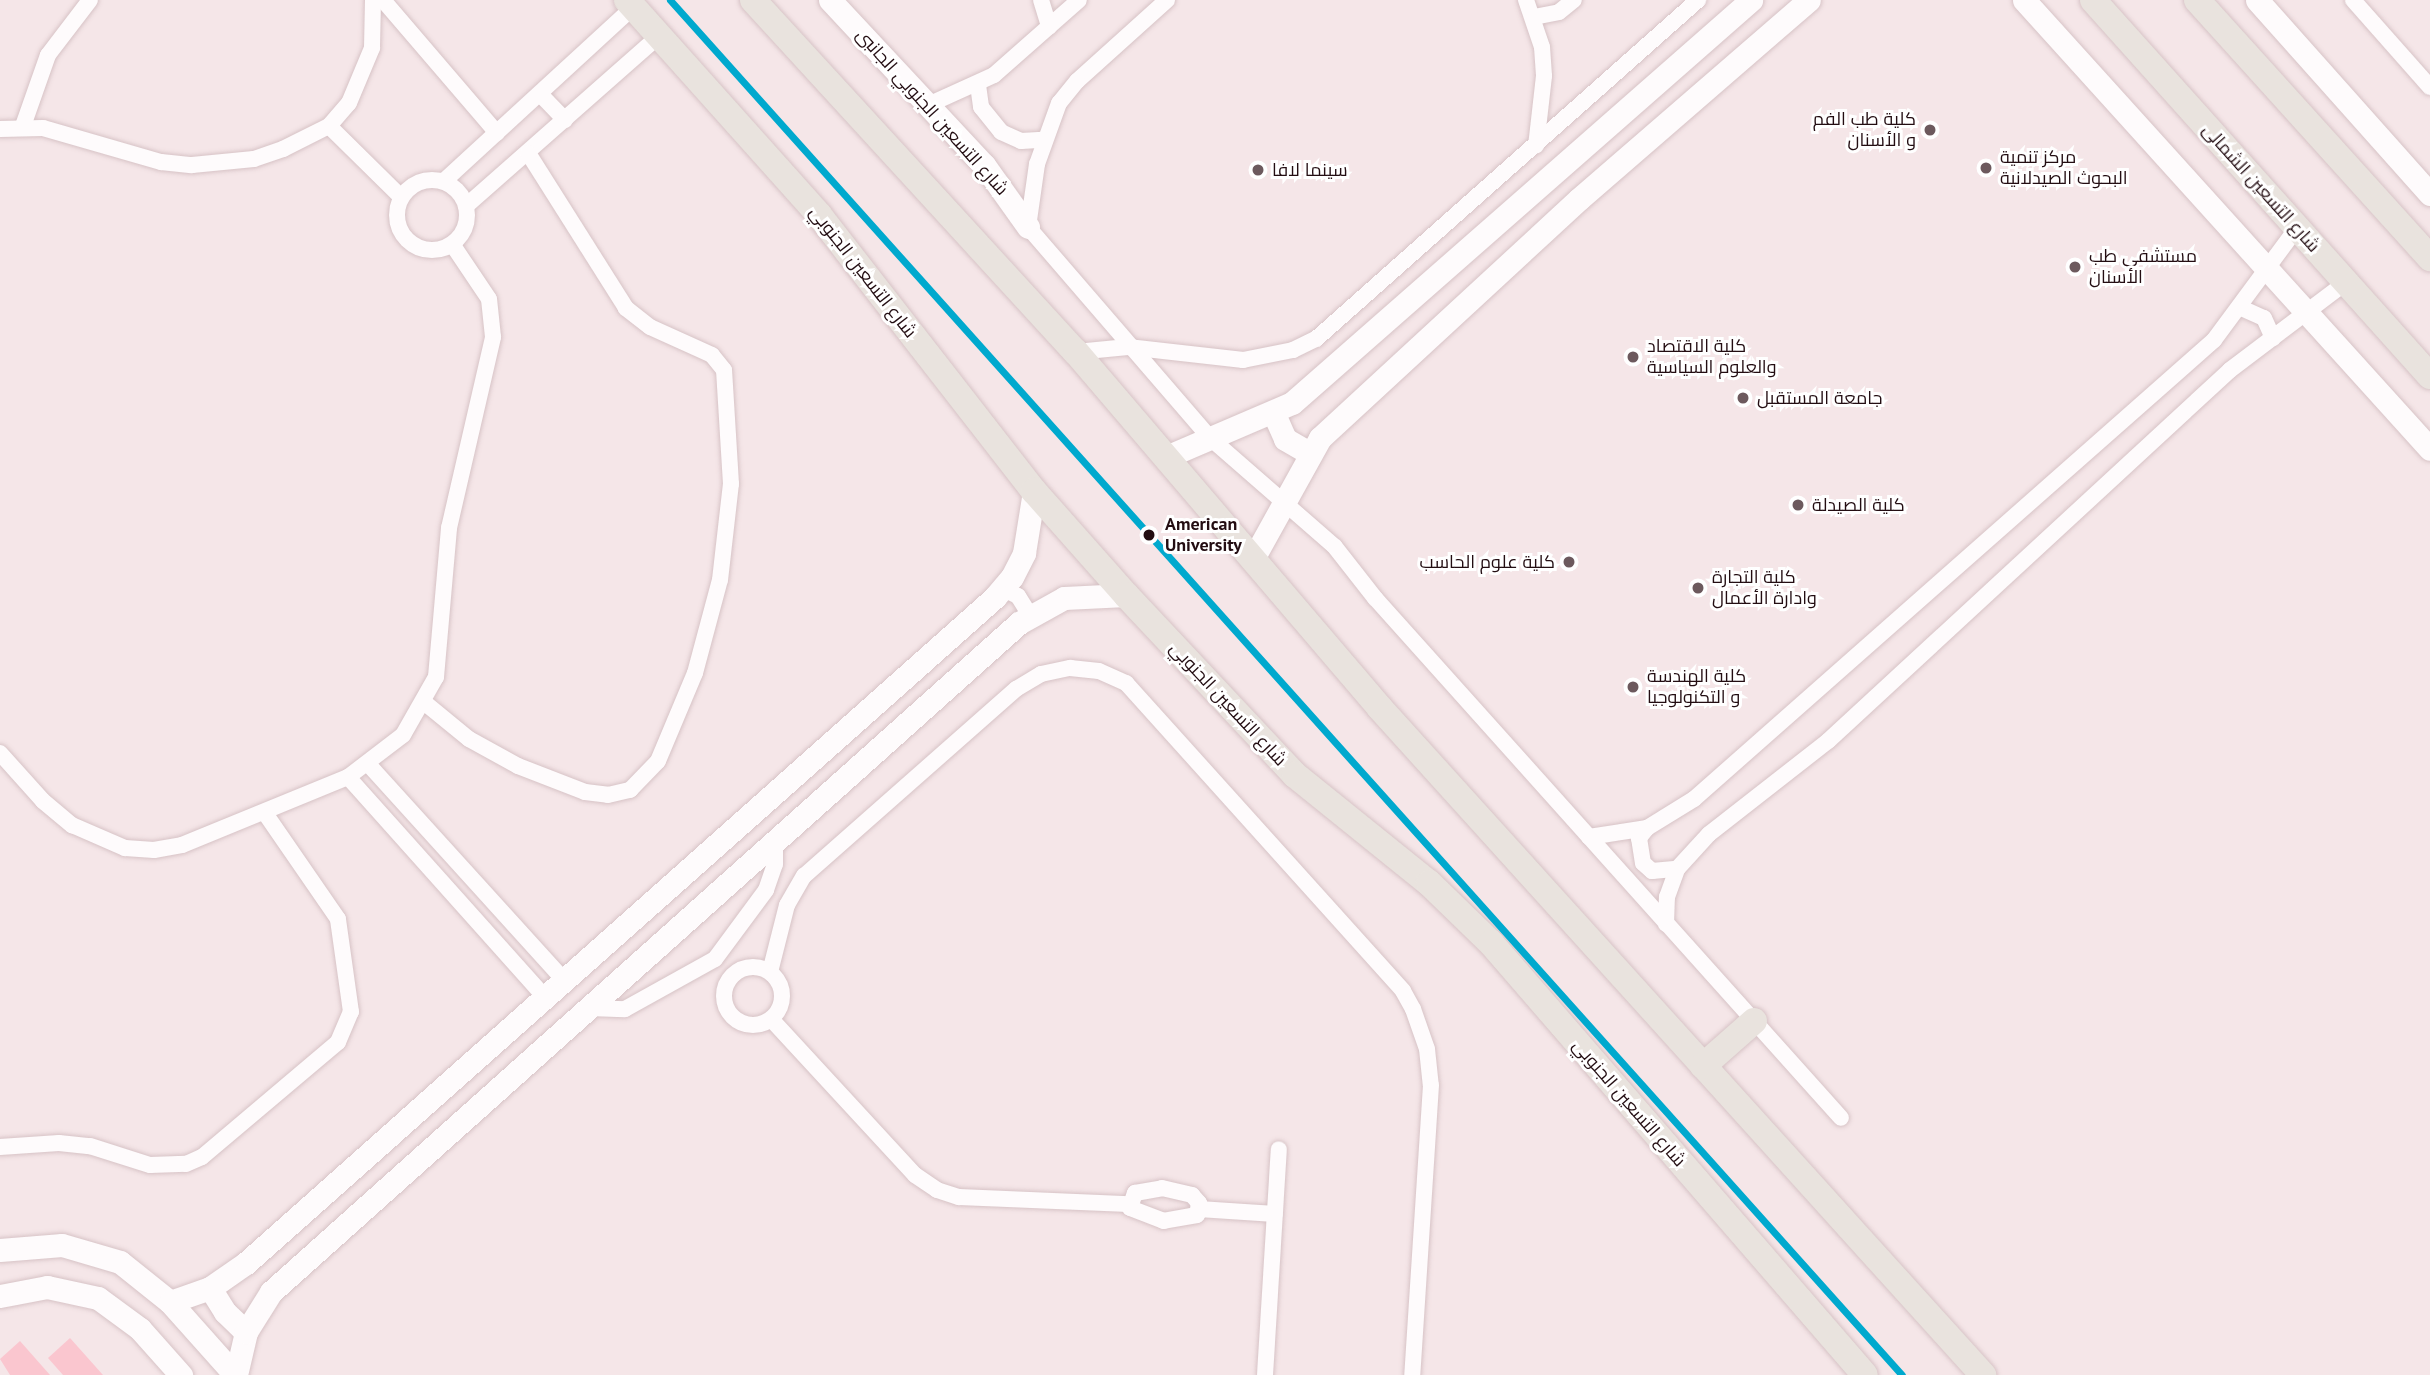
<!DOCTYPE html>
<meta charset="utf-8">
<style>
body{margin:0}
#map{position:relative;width:2430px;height:1375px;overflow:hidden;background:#f5e6e8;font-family:"PT Sans",Cairo,sans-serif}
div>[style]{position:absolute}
.green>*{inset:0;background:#fac6cf}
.roads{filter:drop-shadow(0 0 2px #d7c3c6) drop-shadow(0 0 2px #d7c3c6)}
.street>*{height:16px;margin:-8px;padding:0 8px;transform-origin:8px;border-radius:8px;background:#fefbfc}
.street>.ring{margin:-8px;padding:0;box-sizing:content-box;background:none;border:16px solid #fefbfc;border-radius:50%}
.secondary>*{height:23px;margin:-11.5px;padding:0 11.5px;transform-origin:11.5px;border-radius:11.5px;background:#fefbfc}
.primary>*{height:26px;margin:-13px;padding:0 13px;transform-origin:13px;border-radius:13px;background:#e9e3de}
.metro-1>*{height:7px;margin:-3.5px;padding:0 3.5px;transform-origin:3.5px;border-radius:3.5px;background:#00a9ce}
.dots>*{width:19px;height:19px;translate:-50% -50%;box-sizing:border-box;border:4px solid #fff;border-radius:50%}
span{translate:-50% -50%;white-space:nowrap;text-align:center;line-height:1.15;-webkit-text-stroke:6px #fff;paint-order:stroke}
.street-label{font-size:18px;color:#230d12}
.poi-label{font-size:18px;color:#230d12}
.right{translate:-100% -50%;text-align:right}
.left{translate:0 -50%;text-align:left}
.stop-label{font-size:18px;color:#230d12;font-weight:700}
</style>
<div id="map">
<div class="green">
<div style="clip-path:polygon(70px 1338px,103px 1375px,63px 1375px,48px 1358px)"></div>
<div style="clip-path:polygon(20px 1341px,50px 1375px,10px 1375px,0 1359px)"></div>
</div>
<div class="roads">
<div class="street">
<div style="left:383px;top:0;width:175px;rotate:49.4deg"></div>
<div style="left:1041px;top:0;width:28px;rotate:73deg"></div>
<div style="left:1167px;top:0;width:121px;rotate:138deg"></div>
<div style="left:1077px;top:81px;width:28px;rotate:129deg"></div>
<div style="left:1059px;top:103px;width:65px;rotate:109.8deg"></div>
<div style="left:1037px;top:164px;width:64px;rotate:98.1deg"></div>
<div style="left:1028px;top:227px;width:277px;rotate:49.2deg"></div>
<div style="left:1209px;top:437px;width:167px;rotate:41.1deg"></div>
<div style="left:1335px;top:547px;width:65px;rotate:51.9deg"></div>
<div style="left:1375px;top:598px;width:698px;rotate:48.13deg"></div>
<div style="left:1526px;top:0;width:50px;rotate:71.2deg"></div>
<div style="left:1542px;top:47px;width:29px;rotate:86deg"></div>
<div style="left:1544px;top:76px;width:70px;rotate:96.5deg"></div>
<div style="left:2353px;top:0;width:116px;rotate:48.5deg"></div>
<div style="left:1534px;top:17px;width:25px;rotate:-11deg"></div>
<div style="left:1559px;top:12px;width:19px;rotate:-39deg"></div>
<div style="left:978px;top:85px;width:22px;rotate:82deg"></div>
<div style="left:981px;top:107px;width:32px;rotate:51deg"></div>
<div style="left:1001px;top:132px;width:22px;rotate:24deg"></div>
<div style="left:1021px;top:141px;width:22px;rotate:-3deg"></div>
<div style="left:540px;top:94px;width:36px;rotate:46deg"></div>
<div style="left:928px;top:105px;width:72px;rotate:-24.4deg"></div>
<div style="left:994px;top:75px;width:113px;rotate:-41.4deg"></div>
<div style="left:23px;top:126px;width:75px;rotate:-70.6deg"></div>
<div style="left:48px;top:55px;width:69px;rotate:-52.6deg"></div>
<div style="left:329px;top:126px;width:101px;rotate:44.6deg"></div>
<div style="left:0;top:129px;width:43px;rotate:-1.3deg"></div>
<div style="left:43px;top:128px;width:123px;rotate:16.1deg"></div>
<div style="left:161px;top:162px;width:31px;rotate:6deg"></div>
<div style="left:192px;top:165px;width:62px;rotate:-5.5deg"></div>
<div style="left:254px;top:159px;width:31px;rotate:-19deg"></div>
<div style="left:283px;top:149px;width:51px;rotate:-26.6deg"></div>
<div style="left:329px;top:126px;width:30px;rotate:-49deg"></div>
<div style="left:349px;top:103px;width:60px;rotate:-67.3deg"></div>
<div style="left:372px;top:48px;width:48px;rotate:-88.8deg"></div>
<div class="ring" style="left:397px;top:180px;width:54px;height:54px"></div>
<div style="left:444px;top:181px;width:257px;rotate:-42.6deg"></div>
<div style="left:466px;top:206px;width:259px;rotate:-41.4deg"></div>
<div style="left:2239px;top:307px;width:27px;rotate:24deg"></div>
<div style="left:2264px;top:318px;width:22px;rotate:66deg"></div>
<div style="left:1076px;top:352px;width:52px;rotate:-5.5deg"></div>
<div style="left:1128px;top:347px;width:116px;rotate:6.4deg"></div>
<div style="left:1243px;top:360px;width:51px;rotate:-11.3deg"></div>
<div style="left:1293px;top:350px;width:25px;rotate:-26deg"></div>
<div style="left:1316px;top:339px;width:511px;rotate:-41.59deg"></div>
<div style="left:1002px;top:588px;width:18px;rotate:27deg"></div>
<div style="left:1018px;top:596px;width:22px;rotate:58deg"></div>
<div style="left:425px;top:703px;width:57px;rotate:39.3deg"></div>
<div style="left:469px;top:739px;width:56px;rotate:28.9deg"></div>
<div style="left:518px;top:766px;width:72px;rotate:21.2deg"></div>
<div style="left:585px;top:792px;width:23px;rotate:7deg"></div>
<div style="left:608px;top:795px;width:23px;rotate:-13deg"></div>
<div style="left:630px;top:790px;width:40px;rotate:-46deg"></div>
<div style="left:658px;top:761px;width:95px;rotate:-67.2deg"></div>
<div style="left:695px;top:673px;width:96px;rotate:-75deg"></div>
<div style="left:720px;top:580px;width:97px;rotate:-83.5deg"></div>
<div style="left:731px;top:484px;width:114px;rotate:-93.5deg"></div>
<div style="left:724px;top:370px;width:19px;rotate:-129deg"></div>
<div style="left:712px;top:355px;width:68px;rotate:-155.7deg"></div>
<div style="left:650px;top:327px;width:31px;rotate:-142deg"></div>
<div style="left:626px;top:308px;width:183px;rotate:-122.3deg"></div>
<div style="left:0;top:753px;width:64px;rotate:48.1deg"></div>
<div style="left:43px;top:801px;width:38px;rotate:40deg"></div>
<div style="left:72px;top:825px;width:58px;rotate:23.5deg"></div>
<div style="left:125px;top:848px;width:29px;rotate:4deg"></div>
<div style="left:154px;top:850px;width:28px;rotate:-10deg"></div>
<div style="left:182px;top:845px;width:179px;rotate:-22.3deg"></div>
<div style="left:348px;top:777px;width:69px;rotate:-37.4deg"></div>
<div style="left:403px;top:735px;width:67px;rotate:-60.4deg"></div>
<div style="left:436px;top:677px;width:150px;rotate:-85deg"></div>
<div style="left:449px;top:528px;width:196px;rotate:-77deg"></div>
<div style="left:493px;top:337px;width:38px;rotate:-96deg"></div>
<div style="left:489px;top:299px;width:66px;rotate:-123.9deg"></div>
<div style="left:369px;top:765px;width:290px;rotate:47.8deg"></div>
<div style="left:348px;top:777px;width:295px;rotate:48.2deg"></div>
<div style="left:1647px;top:828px;width:13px;rotate:129deg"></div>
<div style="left:1639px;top:838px;width:25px;rotate:81deg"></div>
<div style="left:1643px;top:863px;width:12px;rotate:42deg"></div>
<div style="left:1652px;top:871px;width:25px;rotate:-5deg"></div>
<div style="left:1589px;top:837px;width:59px;rotate:-8.8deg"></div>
<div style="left:1647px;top:828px;width:55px;rotate:-31.7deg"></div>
<div style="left:1694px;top:799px;width:694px;rotate:-41.43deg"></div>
<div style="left:2214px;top:340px;width:139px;rotate:-53.5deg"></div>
<div style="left:1666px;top:924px;width:27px;rotate:-88deg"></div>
<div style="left:1667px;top:897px;width:30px;rotate:-70deg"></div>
<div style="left:1677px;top:869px;width:47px;rotate:-47.6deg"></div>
<div style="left:1709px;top:834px;width:151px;rotate:-38deg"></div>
<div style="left:1828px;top:741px;width:547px;rotate:-42.7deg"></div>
<div style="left:2230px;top:370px;width:144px;rotate:-37.1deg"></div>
<div class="ring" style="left:724px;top:967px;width:42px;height:42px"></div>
<div style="left:770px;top:972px;width:69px;rotate:-75.8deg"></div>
<div style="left:787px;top:905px;width:34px;rotate:-60deg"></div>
<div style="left:804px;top:876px;width:283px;rotate:-41.4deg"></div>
<div style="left:1016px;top:689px;width:29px;rotate:-31deg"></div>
<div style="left:1041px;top:674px;width:30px;rotate:-12deg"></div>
<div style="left:1070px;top:668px;width:29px;rotate:6deg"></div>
<div style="left:1099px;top:671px;width:30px;rotate:24deg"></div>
<div style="left:1126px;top:683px;width:414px;rotate:48deg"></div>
<div style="left:1403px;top:991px;width:21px;rotate:61deg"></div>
<div style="left:1413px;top:1009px;width:42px;rotate:70.7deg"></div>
<div style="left:1427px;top:1049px;width:36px;rotate:84deg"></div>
<div style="left:1431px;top:1085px;width:291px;rotate:93.7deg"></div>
<div style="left:589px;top:1008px;width:36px;rotate:2deg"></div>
<div style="left:625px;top:1009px;width:103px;rotate:-29.1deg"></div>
<div style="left:715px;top:959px;width:86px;rotate:-53.5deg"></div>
<div style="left:766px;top:890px;width:28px;rotate:-71deg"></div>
<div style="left:775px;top:864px;width:23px;rotate:-90deg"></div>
<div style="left:772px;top:1020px;width:211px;rotate:47.3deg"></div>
<div style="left:915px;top:1175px;width:27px;rotate:34deg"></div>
<div style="left:937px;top:1190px;width:23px;rotate:18deg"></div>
<div style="left:959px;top:1197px;width:170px;rotate:2.4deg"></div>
<div style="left:0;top:1147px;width:59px;rotate:-3.9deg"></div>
<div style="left:59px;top:1143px;width:31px;rotate:6deg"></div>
<div style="left:90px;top:1146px;width:63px;rotate:17.6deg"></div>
<div style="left:150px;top:1165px;width:36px;rotate:-2deg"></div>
<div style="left:186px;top:1164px;width:17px;rotate:-24deg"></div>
<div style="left:202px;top:1157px;width:178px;rotate:-40.2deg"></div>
<div style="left:338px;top:1042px;width:33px;rotate:-67deg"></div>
<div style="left:351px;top:1012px;width:94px;rotate:-98deg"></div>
<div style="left:338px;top:919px;width:129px;rotate:-124.6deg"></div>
<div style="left:1162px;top:1188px;width:31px;rotate:13deg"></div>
<div style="left:1192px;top:1195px;width:11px;rotate:49deg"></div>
<div style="left:1199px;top:1203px;width:12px;rotate:99deg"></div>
<div style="left:1197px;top:1215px;width:34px;rotate:170deg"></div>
<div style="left:1164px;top:1221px;width:36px;rotate:-159deg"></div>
<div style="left:1130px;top:1208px;width:16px;rotate:-72deg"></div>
<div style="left:1135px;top:1193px;width:27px;rotate:-10deg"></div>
<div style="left:1199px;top:1209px;width:76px;rotate:3.8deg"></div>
<div style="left:1265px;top:1375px;width:226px;rotate:-86.5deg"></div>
</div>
<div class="secondary">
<div style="left:830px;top:0;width:226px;rotate:47deg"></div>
<div style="left:984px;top:165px;width:76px;rotate:54.6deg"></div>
<div style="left:2024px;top:0;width:605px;rotate:47.88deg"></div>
<div style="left:2257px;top:0;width:260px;rotate:48.3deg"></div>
<div style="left:1274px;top:414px;width:27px;rotate:66deg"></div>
<div style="left:1285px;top:439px;width:28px;rotate:30deg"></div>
<div style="left:1166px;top:457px;width:137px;rotate:-23.2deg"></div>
<div style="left:1292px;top:403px;width:611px;rotate:-41.28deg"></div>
<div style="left:1254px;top:557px;width:136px;rotate:-61deg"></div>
<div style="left:1320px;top:438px;width:352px;rotate:-42.7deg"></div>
<div style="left:1579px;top:199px;width:304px;rotate:-40.9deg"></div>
<div style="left:0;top:1250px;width:62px;rotate:-4.6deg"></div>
<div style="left:62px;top:1245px;width:60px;rotate:16.3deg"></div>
<div style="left:120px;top:1262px;width:64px;rotate:38.7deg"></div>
<div style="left:170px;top:1302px;width:98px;rotate:48.3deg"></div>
<div style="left:210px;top:1288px;width:28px;rotate:58deg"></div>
<div style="left:225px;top:1312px;width:29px;rotate:44deg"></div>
<div style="left:0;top:1296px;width:48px;rotate:-10.8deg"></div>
<div style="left:47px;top:1287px;width:52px;rotate:12.2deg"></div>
<div style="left:98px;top:1298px;width:52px;rotate:36.4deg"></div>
<div style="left:140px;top:1329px;width:62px;rotate:48.3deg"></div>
<div style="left:170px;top:1302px;width:42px;rotate:-19.3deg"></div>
<div style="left:210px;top:1288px;width:44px;rotate:-34.8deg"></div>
<div style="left:246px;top:1263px;width:1002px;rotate:-41.64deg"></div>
<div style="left:995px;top:597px;width:26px;rotate:-50deg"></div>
<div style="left:1012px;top:577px;width:27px;rotate:-63deg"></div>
<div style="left:1024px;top:553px;width:63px;rotate:-80.8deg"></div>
<div style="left:236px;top:1375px;width:44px;rotate:-76.9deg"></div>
<div style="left:246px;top:1332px;width:47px;rotate:-58deg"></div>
<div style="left:271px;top:1292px;width:1004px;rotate:-41.81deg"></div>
<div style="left:1019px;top:623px;width:51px;rotate:-29.1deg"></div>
<div style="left:1064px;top:598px;width:62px;rotate:-2.8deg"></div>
</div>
<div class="primary">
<div style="left:627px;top:0;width:288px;rotate:48.2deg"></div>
<div style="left:819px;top:215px;width:350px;rotate:52.1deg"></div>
<div style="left:1034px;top:491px;width:139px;rotate:48.5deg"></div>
<div style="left:1126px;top:595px;width:247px;rotate:46.8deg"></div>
<div style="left:1295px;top:775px;width:172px;rotate:38.9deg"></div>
<div style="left:1429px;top:883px;width:86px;rotate:44.1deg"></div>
<div style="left:1491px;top:943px;width:571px;rotate:49.12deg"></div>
<div style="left:753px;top:0;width:478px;rotate:47.5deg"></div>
<div style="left:1076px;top:352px;width:467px;rotate:49.5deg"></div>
<div style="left:1379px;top:707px;width:901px;rotate:47.88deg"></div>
<div style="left:2093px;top:0;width:505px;rotate:48.13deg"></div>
<div style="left:2197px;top:0;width:348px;rotate:47.9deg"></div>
<div style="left:1703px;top:1066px;width:68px;rotate:-41.4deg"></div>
</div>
</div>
<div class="metro-1">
<div style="left:670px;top:0;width:1846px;rotate:48.14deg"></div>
</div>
<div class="dots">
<div style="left:1930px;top:130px;background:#6c595d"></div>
<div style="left:1986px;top:168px;background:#6c595d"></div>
<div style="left:1258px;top:170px;background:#6c595d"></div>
<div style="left:2075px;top:267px;background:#6c595d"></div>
<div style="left:1633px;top:357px;background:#6c595d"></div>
<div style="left:1743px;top:398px;background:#6c595d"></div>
<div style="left:1798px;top:505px;background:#6c595d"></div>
<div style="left:1149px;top:535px;background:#230d12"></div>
<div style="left:1569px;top:562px;background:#6c595d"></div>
<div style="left:1698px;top:588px;background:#6c595d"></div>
<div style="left:1633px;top:687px;background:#6c595d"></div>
</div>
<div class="street-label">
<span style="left:932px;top:112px;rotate:48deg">شارع التسعين الجنوبي الجانبى</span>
<span style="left:2261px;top:188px;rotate:48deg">شارع التسعين الشمالى</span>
<span style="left:863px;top:272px;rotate:52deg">شارع التسعين الجنوبي</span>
<span style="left:1228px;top:704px;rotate:47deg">شارع التسعين الجنوبي</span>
<span style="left:1629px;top:1103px;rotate:49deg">شارع التسعين الجنوبي</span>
</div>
<div class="poi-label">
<span class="right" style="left:1916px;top:130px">كلية طب الفم<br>و الأسنان</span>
<span class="left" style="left:2000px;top:168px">مركز تنمية<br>البحوث الصيدلانية</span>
<span class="left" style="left:1272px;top:170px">سينما لافا</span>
<span class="left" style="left:2089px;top:267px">مستشفي طب<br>الأسنان</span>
<span class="left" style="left:1647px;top:357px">كلية الاقتصاد<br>والعلوم السياسية</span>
<span class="left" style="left:1757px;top:398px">جامعة المستقبل</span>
<span class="left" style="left:1812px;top:505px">كلية الصيدلة</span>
<span class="right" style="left:1555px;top:562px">كلية علوم الحاسب</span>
<span class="left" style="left:1712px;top:588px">كلية التجارة<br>وادارة الأعمال</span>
<span class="left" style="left:1647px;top:687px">كلية الهندسة<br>و التكنولوجيا</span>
</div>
<div class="stop-label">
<span class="left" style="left:1165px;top:535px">American<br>University</span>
</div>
</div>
